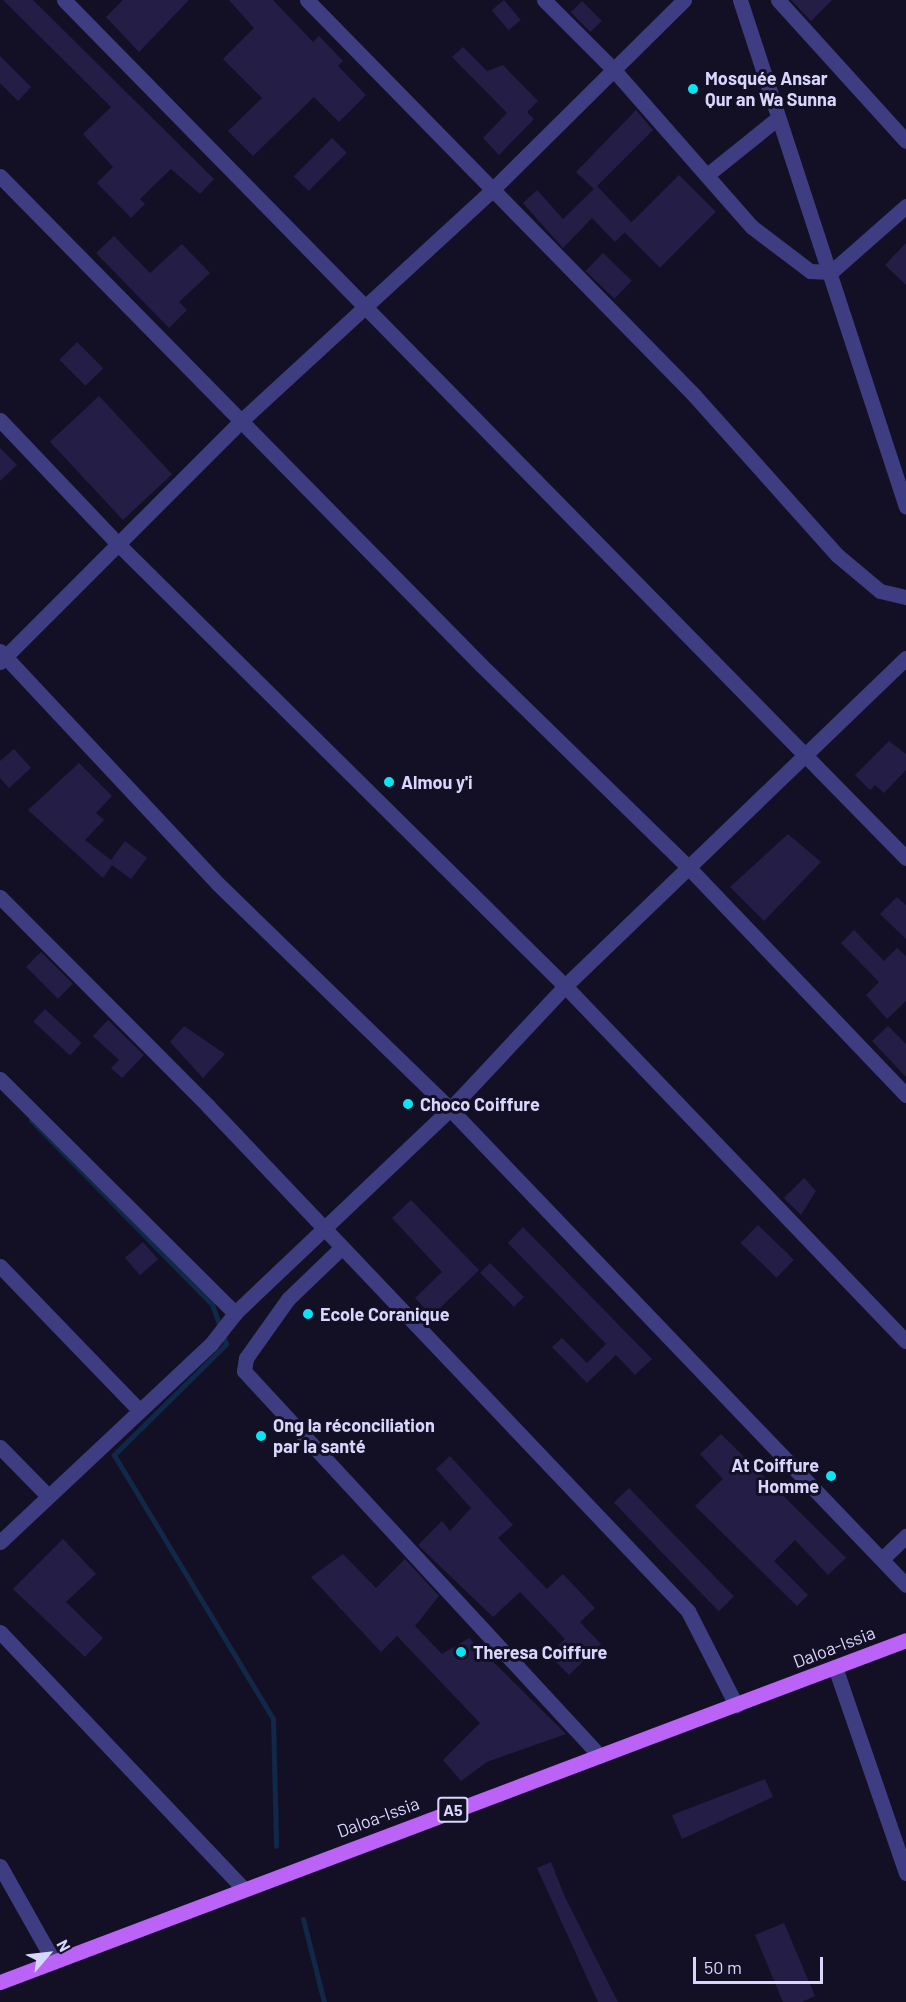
<!DOCTYPE html>
<meta charset="utf-8">
<style>
body{margin:0}
#map{position:relative;width:906px;height:2002px;overflow:hidden;background:#131025;font-family:Barlow,sans-serif}
div>[style]{position:absolute}
.stream>*{height:5px;margin:-2.5px;padding:0 2.5px;transform-origin:2.5px;border-radius:2.5px;background:#112848}
.building>*{inset:0;background:#241d45;transform-origin:0 0}
.minor>*{height:15px;margin:-7.5px;padding:0 7.5px;transform-origin:7.5px;border-radius:7.5px;background:#3e3d81}
.tertiary>*{height:15px;margin:-7.5px;padding:0 7.5px;transform-origin:7.5px;border-radius:7.5px;background:#3e3d81}
.primary>*{height:15px;margin:-7.5px;padding:0 7.5px;transform-origin:7.5px;border-radius:7.5px;background:#bb62f7}
.dots>*{width:16px;height:16px;translate:-50% -50%;box-sizing:border-box;border:3px solid #131025;border-radius:50%}
span{translate:-50% -50%;white-space:nowrap;text-align:center;line-height:1.15;-webkit-text-stroke:6px #131025;paint-order:stroke}
.shield-label span{padding:2px 4px;background:#131025;border:2px solid;border-radius:4px;-webkit-text-stroke-width:0}
.shield-label{font-size:16px;color:#d9d6fd;font-weight:700}
.poi-label{font-size:18px;color:#d9d6fd;font-weight:700}
.left{translate:0 -50%;text-align:left}
.right{translate:-100% -50%;text-align:right}
.street-label{font-size:18px;color:#d9d6fd}
.north{position:absolute;left:18px;top:1924px;width:60px;height:60px;-webkit-text-stroke:4px #131025;paint-order:stroke;rotate:62deg;font-size:16px;font-weight:700;line-height:24px;text-align:center;color:#d9d6fd}
.north::after{content:'';display:block;margin:auto;width:21px;height:27px;background:#d9d6fd;clip-path:polygon(50% 0,100% 100%,50% 72%,0 100%)}
.scale{position:absolute;left:693px;top:1957px;width:130px;height:27px;box-sizing:border-box;border:3px solid #d9d6fd;border-top:0;padding-left:8px;font-size:18px;line-height:21px;white-space:nowrap;color:#d9d6fd;-webkit-text-stroke:4px #131025;paint-order:stroke}
</style>
<div id="map">
<div class="stream">
<div style="left:31px;top:1120px;width:258px;rotate:45.5deg"></div>
<div style="left:212px;top:1304px;width:42px;rotate:70.7deg"></div>
<div style="left:226px;top:1344px;width:158px;rotate:135.3deg"></div>
<div style="left:114px;top:1455px;width:308px;rotate:58.9deg"></div>
<div style="left:273px;top:1719px;width:127px;rotate:88.6deg"></div>
<div style="left:303px;top:1919px;width:86px;rotate:75.8deg"></div>
</div>
<div class="building">
<div style="clip-path:polygon(3px 0,33px 0,214px 179px,200px 194px,171px 169px,140px 199px,145px 204px,131px 218px,97px 183px,113px 167px,83px 134px,111px 107px)"></div>
<div style="clip-path:polygon(123px 0,189px 0,139px 52px,106px 17px)"></div>
<div style="clip-path:polygon(229px 0,273px 0,313px 42px,319px 36px,343px 61px,338px 66px,366px 95px,339px 122px,314px 97px,253px 156px,228px 131px,262px 98px,223px 59px,254px 28px)"></div>
<div style="left:504px;top:0;width:26px;height:16px;rotate:50deg"></div>
<div style="clip-path:polygon(791px 0,832px 0,811px 21px)"></div>
<div style="left:582px;top:1px;width:28px;height:16px;rotate:45deg"></div>
<div style="clip-path:polygon(463px 47px,487px 71px,503px 65px,538px 101px,527px 112px,534px 119px,499px 155px,483px 138px,507px 113px,452px 57px)"></div>
<div style="clip-path:polygon(0 56px,31px 87px,18px 101px,0 83px)"></div>
<div style="clip-path:polygon(636px 110px,653px 130px,597px 186px,633px 224px,615px 242px,592px 218px,563px 248px,523px 203px,537px 190px,563px 219px,594px 189px,576px 172px)"></div>
<div style="left:332px;top:138px;width:21px;height:54px;rotate:45deg"></div>
<div style="left:679px;top:175px;width:52px;height:79px;rotate:45deg"></div>
<div style="clip-path:polygon(114px 236px,150px 273px,182px 244px,210px 273px,179px 302px,187px 310px,169px 328px,96px 253px)"></div>
<div style="clip-path:polygon(906px 243px,906px 285px,885px 265px)"></div>
<div style="left:603px;top:253px;width:40px;height:25px;rotate:44deg"></div>
<div style="left:77px;top:342px;width:37px;height:25px;rotate:45deg"></div>
<div style="left:99px;top:396px;width:107px;height:67px;rotate:47deg"></div>
<div style="clip-path:polygon(0 448px,17px 465px,0 481px)"></div>
<div style="clip-path:polygon(889px 741px,906px 754px,906px 770px,884px 793px,875px 785px,870px 790px,855px 775px)"></div>
<div style="clip-path:polygon(14px 749px,31px 768px,9px 788px,0 778px,0 761px)"></div>
<div style="clip-path:polygon(79px 763px,112px 796px,96px 813px,104px 820px,85px 840px,111px 860px,125px 841px,147px 858px,131px 879px,112px 865px,103px 878px,28px 810px)"></div>
<div style="clip-path:polygon(788px 834px,821px 862px,764px 921px,730px 887px)"></div>
<div style="clip-path:polygon(897px 897px,906px 905px,906px 939px,880px 914px)"></div>
<div style="clip-path:polygon(854px 930px,884px 961px,897px 948px,906px 956px,906px 1001px,887px 1019px,866px 995px,879px 982px,841px 943px)"></div>
<div style="left:41px;top:952px;width:45px;height:21px;rotate:45deg"></div>
<div style="left:45px;top:1009px;width:50px;height:17px;rotate:43deg"></div>
<div style="clip-path:polygon(108px 1020px,144px 1055px,122px 1078px,111px 1068px,119px 1060px,93px 1036px)"></div>
<div style="clip-path:polygon(184px 1026px,225px 1054px,203px 1078px,170px 1042px)"></div>
<div style="clip-path:polygon(888px 1026px,906px 1044px,906px 1077px,872px 1041px)"></div>
<div style="clip-path:polygon(804px 1178px,816px 1191px,801px 1215px,784px 1198px)"></div>
<div style="clip-path:polygon(411px 1200px,479px 1270px,432px 1316px,415px 1298px,442px 1272px,392px 1218px)"></div>
<div style="left:758px;top:1225px;width:50px;height:25px;rotate:44deg"></div>
<div style="clip-path:polygon(523px 1227px,652px 1359px,635px 1375px,616px 1355px,587px 1383px,552px 1347px,562px 1338px,587px 1363px,606px 1344px,508px 1243px)"></div>
<div style="left:143px;top:1242px;width:23px;height:24px;rotate:49deg"></div>
<div style="left:490px;top:1263px;width:48px;height:14px;rotate:45deg"></div>
<div style="clip-path:polygon(721px 1434px,846px 1558px,828px 1575px,795px 1540px,774px 1561px,808px 1595px,797px 1606px,695px 1506px,723px 1479px,700px 1454px)"></div>
<div style="clip-path:polygon(450px 1456px,513px 1525px,498px 1538px,547px 1589px,563px 1574px,595px 1608px,580px 1622px,601px 1644px,569px 1675px,549px 1655px,565px 1639px,520px 1592px,493px 1617px,418px 1545px,442px 1521px,450px 1531px,471px 1508px,436px 1469px)"></div>
<div style="left:629px;top:1488px;width:151px;height:21px;rotate:46deg"></div>
<div style="clip-path:polygon(63px 1539px,96px 1574px,66px 1602px,103px 1638px,85px 1657px,13px 1589px)"></div>
<div style="clip-path:polygon(343px 1554px,376px 1588px,405px 1559px,439px 1596px,415px 1626px,442px 1654px,469px 1638px,566px 1734px,487px 1762px,461px 1781px,443px 1760px,480px 1723px,397px 1636px,381px 1652px,311px 1577px)"></div>
<div style="clip-path:polygon(765px 1779px,773px 1797px,682px 1839px,672px 1815px)"></div>
<div style="clip-path:polygon(551px 1862px,565px 1897px,618px 2002px,598px 2002px,537px 1868px)"></div>
<div style="clip-path:polygon(784px 1923px,815px 1996px,802px 2002px,783px 2002px,755px 1935px)"></div>
</div>
<div class="minor">
<div style="left:64px;top:0;width:1202px;rotate:45.54deg"></div>
<div style="left:307px;top:0;width:552px;rotate:45.59deg"></div>
<div style="left:693px;top:394px;width:216px;rotate:48.2deg"></div>
<div style="left:837px;top:555px;width:56px;rotate:39.9deg"></div>
<div style="left:880px;top:591px;width:27px;rotate:13deg"></div>
<div style="left:544px;top:0;width:98px;rotate:45deg"></div>
<div style="left:613px;top:69px;width:210px;rotate:48.7deg"></div>
<div style="left:752px;top:227px;width:73px;rotate:37.2deg"></div>
<div style="left:810px;top:271px;width:21px;rotate:3deg"></div>
<div style="left:831px;top:272px;width:100px;rotate:-41.3deg"></div>
<div style="left:740px;top:0;width:533px;rotate:71.87deg"></div>
<div style="left:778px;top:0;width:190px;rotate:47.8deg"></div>
<div style="left:707px;top:175px;width:91px;rotate:-38.8deg"></div>
<div style="left:0;top:176px;width:686px;rotate:45.47deg"></div>
<div style="left:481px;top:665px;width:291px;rotate:44.3deg"></div>
<div style="left:689px;top:868px;width:314px;rotate:46.3deg"></div>
<div style="left:0;top:420px;width:171px;rotate:46.4deg"></div>
<div style="left:118px;top:544px;width:629px;rotate:44.68deg"></div>
<div style="left:565px;top:986px;width:492px;rotate:46.2deg"></div>
<div style="left:0;top:651px;width:318px;rotate:46.9deg"></div>
<div style="left:217px;top:883px;width:325px;rotate:44.1deg"></div>
<div style="left:450px;top:1109px;width:659px;rotate:46.23deg"></div>
<div style="left:0;top:662px;width:342px;rotate:-45deg"></div>
<div style="left:242px;top:420px;width:344px;rotate:-42.6deg"></div>
<div style="left:495px;top:187px;width:266px;rotate:-44.7deg"></div>
<div style="left:0;top:897px;width:295px;rotate:45.1deg"></div>
<div style="left:208px;top:1106px;width:697px;rotate:46.45deg"></div>
<div style="left:688px;top:1611px;width:106px;rotate:62.9deg"></div>
<div style="left:0;top:1079px;width:332px;rotate:44.9deg"></div>
<div style="left:340px;top:1249px;width:72px;rotate:136.1deg"></div>
<div style="left:288px;top:1299px;width:72px;rotate:125.4deg"></div>
<div style="left:246px;top:1358px;width:13px;rotate:99deg"></div>
<div style="left:244px;top:1371px;width:524px;rotate:47.24deg"></div>
<div style="left:0;top:1266px;width:200px;rotate:46deg"></div>
<div style="left:0;top:1447px;width:67px;rotate:45.6deg"></div>
<div style="left:883px;top:1558px;width:32px;rotate:-44deg"></div>
<div style="left:0;top:1632px;width:353px;rotate:46.5deg"></div>
<div style="left:835px;top:1667px;width:218px;rotate:71deg"></div>
<div style="left:0;top:1866px;width:110px;rotate:60.6deg"></div>
</div>
<div class="tertiary">
<div style="left:0;top:1542px;width:289px;rotate:-43.2deg"></div>
<div style="left:211px;top:1344px;width:39px;rotate:-52deg"></div>
<div style="left:235px;top:1313px;width:296px;rotate:-43.5deg"></div>
<div style="left:450px;top:1109px;width:168px;rotate:-46.9deg"></div>
<div style="left:565px;top:986px;width:473px;rotate:-43.9deg"></div>
</div>
<div class="primary">
<div style="left:0;top:1982px;width:968px;rotate:-20.68deg"></div>
</div>
<div class="dots">
<div style="left:693px;top:89px;background:#0ce4f3"></div>
<div style="left:389px;top:782px;background:#0ce4f3"></div>
<div style="left:408px;top:1104px;background:#0ce4f3"></div>
<div style="left:308px;top:1314px;background:#0ce4f3"></div>
<div style="left:261px;top:1436px;background:#0ce4f3"></div>
<div style="left:831px;top:1476px;background:#0ce4f3"></div>
<div style="left:461px;top:1652px;background:#0ce4f3"></div>
</div>
<div class="shield-label">
<span style="left:453px;top:1810px">A5</span>
</div>
<div class="poi-label">
<span class="left" style="left:705px;top:89px">Mosquée Ansar<br>Qur an Wa Sunna</span>
<span class="left" style="left:401px;top:782px">Almou y'i</span>
<span class="left" style="left:420px;top:1104px">Choco Coiffure</span>
<span class="left" style="left:320px;top:1314px">Ecole Coranique</span>
<span class="left" style="left:273px;top:1436px">Ong la réconciliation<br>par la santé</span>
<span class="right" style="left:819px;top:1476px">At Coiffure<br>Homme</span>
<span class="left" style="left:473px;top:1652px">Theresa Coiffure</span>
</div>
<div class="street-label">
<span style="left:834px;top:1647px;rotate:-21deg">Daloa-Issia</span>
<span style="left:378px;top:1817px;rotate:-20deg">Daloa-Issia</span>
</div>
<div class="north">N</div>
<div class="scale">50 m</div>
</div>
